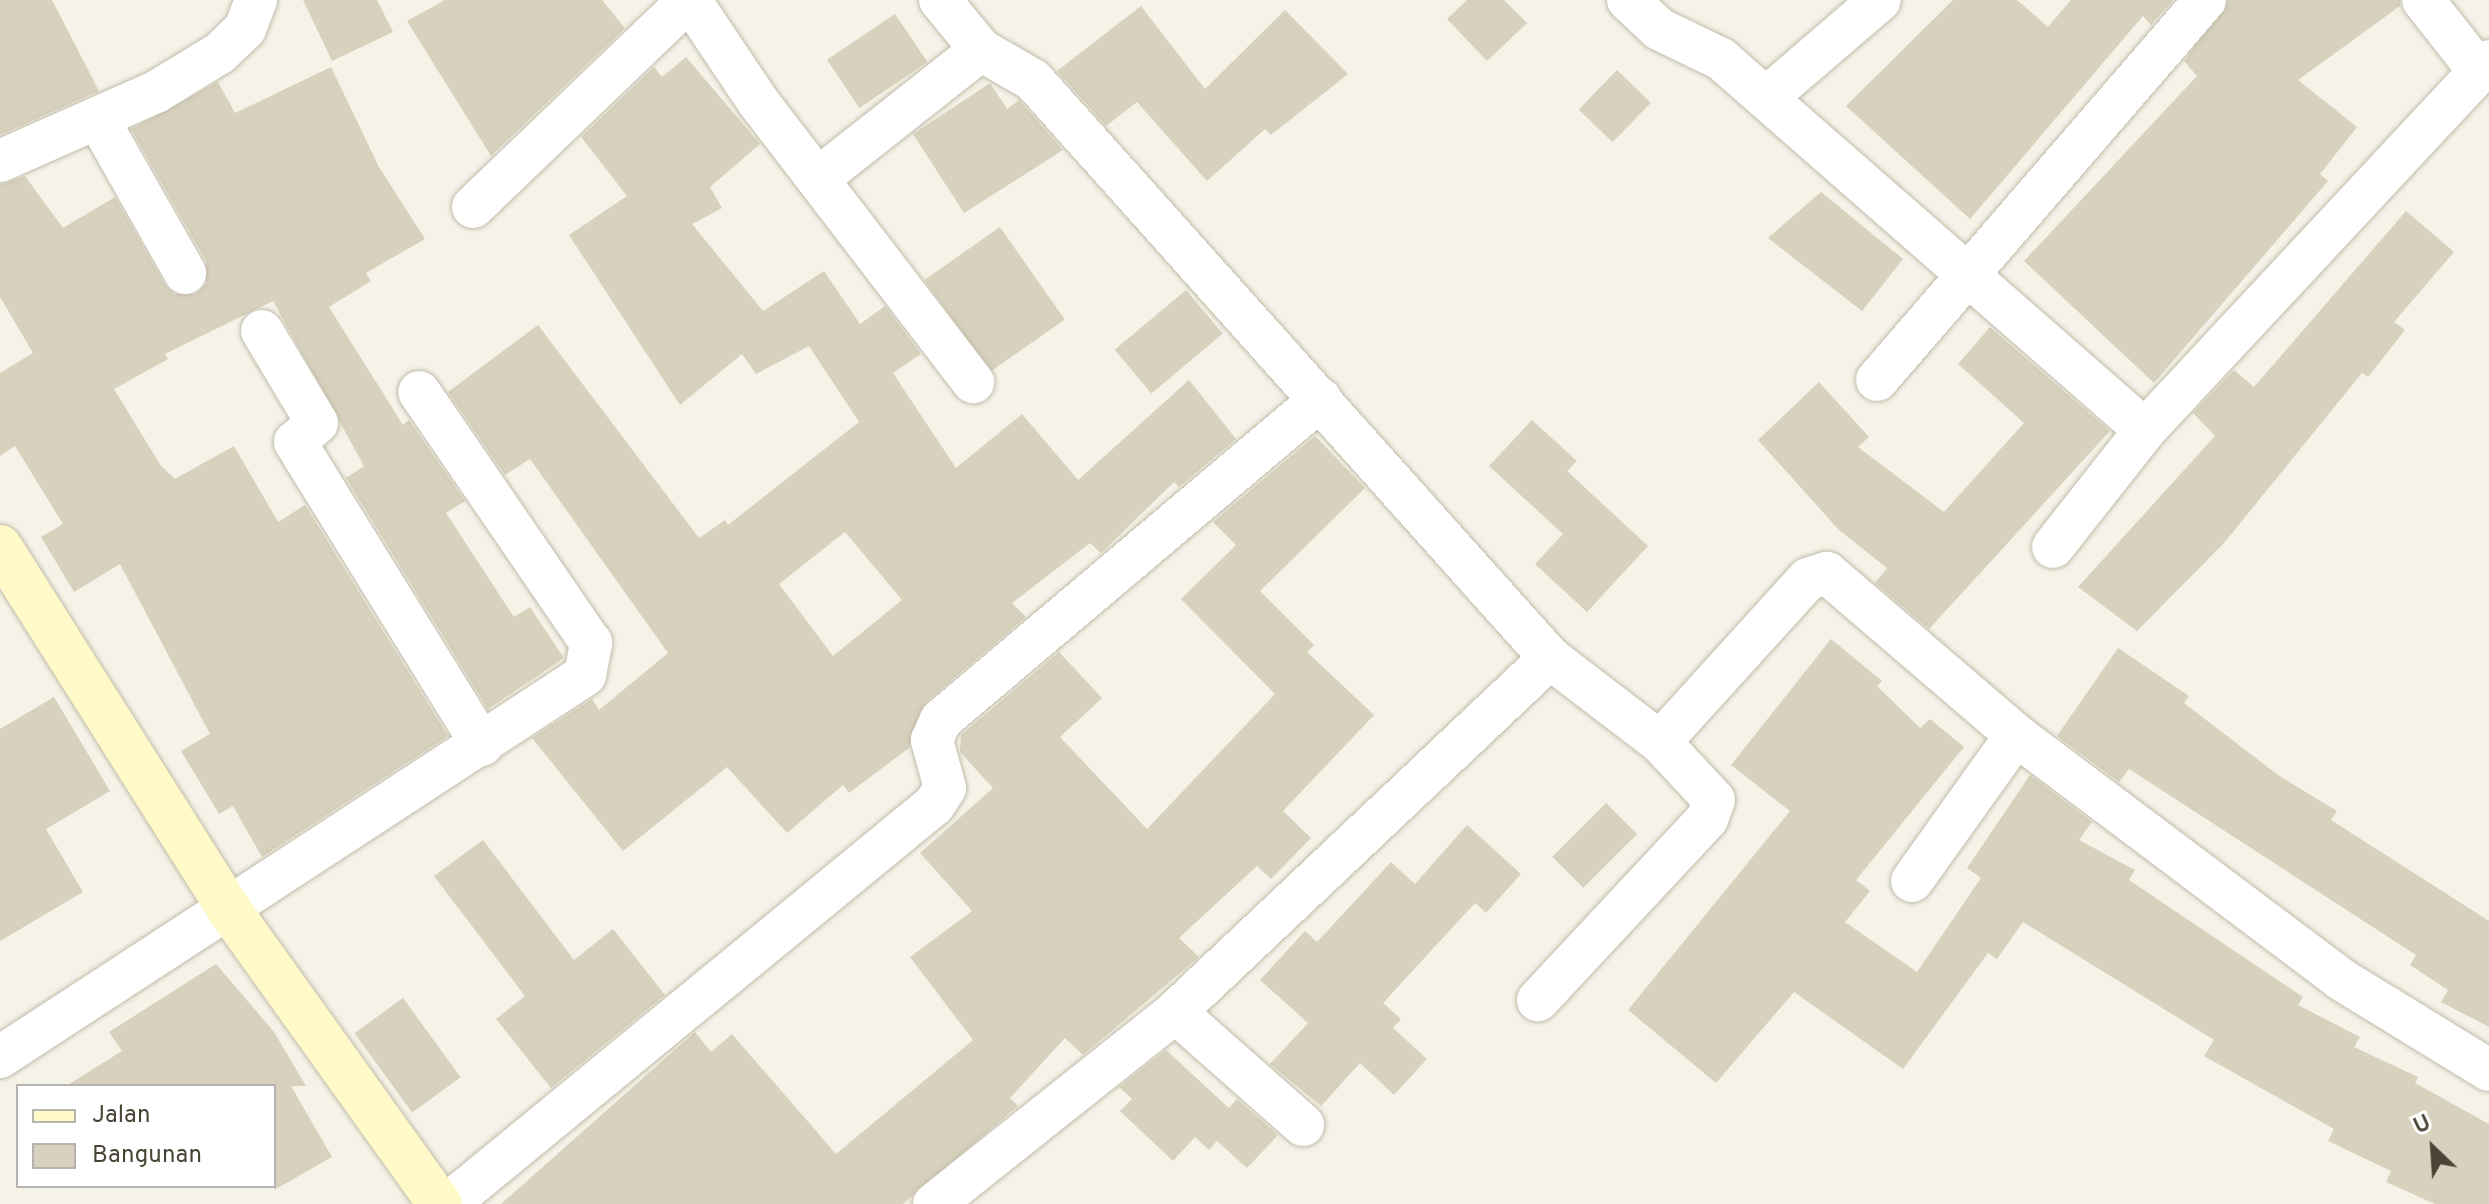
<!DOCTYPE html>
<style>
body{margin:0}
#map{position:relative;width:2489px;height:1204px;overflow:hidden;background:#f5f3e8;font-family:Overpass,sans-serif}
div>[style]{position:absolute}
.building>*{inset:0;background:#d7d1bd;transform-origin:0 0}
.roads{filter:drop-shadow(0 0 2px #c1bcaa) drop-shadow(0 0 2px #c1bcaa)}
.street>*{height:42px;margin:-21px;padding:0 21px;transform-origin:21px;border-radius:21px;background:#fff}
.secondary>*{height:44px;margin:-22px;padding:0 22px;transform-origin:22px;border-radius:22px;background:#fffac8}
span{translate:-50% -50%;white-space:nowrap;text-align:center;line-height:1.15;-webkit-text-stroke:6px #fff;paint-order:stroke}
.legend{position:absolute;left:16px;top:1084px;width:260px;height:104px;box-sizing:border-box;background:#fff;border:2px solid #b6b4af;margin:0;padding:10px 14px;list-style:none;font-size:24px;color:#494436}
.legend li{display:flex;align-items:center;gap:16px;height:40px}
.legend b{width:40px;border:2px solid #b6b4af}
.north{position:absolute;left:2393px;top:1108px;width:80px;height:80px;-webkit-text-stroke:6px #fff;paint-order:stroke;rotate:335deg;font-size:22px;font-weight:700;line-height:32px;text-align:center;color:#494436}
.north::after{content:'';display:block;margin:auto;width:28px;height:36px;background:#494436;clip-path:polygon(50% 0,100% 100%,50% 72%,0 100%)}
</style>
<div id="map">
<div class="building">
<div style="clip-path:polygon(0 0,52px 0,99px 91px,0 135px)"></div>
<div style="clip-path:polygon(303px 0,377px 0,393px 32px,332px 61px)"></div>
<div style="clip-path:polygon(445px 0,602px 0,625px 28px,491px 156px,407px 21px)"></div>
<div style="clip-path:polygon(1467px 0,1504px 0,1527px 23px,1487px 61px,1447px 19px)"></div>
<div style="clip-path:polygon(1953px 0,2017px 0,2048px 27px,2071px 0,2173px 0,2151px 25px,2143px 16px,1970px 219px,1846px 106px)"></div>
<div style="clip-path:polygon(2228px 0,2400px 0,2400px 6px,2298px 80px,2357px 127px,2320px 174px,2328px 181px,2154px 383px,2024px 261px,2197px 76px,2184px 61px)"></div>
<div style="clip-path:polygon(1141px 6px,1205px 89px,1285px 10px,1348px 74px,1271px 135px,1265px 129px,1207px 181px,1137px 102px,1106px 126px,1057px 71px)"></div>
<div style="left:895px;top:14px;width:58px;height:82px;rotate:56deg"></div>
<div style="clip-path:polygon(evenodd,686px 57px,760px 144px,710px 187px,722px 208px,692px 224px,763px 311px,824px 271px,860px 324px,885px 306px,921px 354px,893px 373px,956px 468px,1022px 414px,1078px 480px,1189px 380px,1236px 439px,1179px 487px,1174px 482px,1101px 553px,1090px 543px,1012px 603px,1026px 617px,926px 702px,909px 748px,849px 793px,843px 785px,787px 833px,727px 767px,623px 851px,532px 738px,592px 699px,599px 710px,668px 653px,530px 459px,505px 475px,448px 392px,538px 325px,699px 538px,725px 520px,728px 525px,859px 422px,809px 346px,756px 374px,742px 354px,680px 405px,569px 235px,627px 196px,581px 137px,654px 67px,662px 77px,686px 57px,845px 532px,902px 600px,833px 656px,779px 584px,845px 532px)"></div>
<div style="clip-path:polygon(331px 67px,379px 167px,425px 239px,366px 273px,371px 281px,329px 307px,403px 425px,409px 420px,465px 501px,446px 513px,514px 617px,530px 607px,564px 658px,488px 709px,346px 478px,364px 466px,273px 301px,165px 354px,168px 359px,114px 389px,161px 466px,175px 479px,234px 446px,278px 522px,305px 505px,448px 736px,262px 857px,233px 806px,219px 814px,181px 751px,210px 734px,120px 564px,74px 592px,41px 537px,63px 524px,15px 446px,0 456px,0 373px,33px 353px,0 297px,0 185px,25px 176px,63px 228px,115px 197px,165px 285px,174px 294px,196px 294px,206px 284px,206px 261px,131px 129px,218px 82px,235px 113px)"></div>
<div style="left:1617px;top:70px;width:47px;height:55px;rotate:44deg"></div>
<div style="clip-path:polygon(990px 83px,1007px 109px,1019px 100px,1063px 150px,964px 213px,913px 134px)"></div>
<div style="clip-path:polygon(1821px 192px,1903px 259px,1862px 311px,1768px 238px)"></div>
<div style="clip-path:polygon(2406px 211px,2454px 252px,2394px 322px,2405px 330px,2368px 377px,2362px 373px,2224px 543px,2137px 631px,2078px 587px,2215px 436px,2193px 413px,2234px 370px,2254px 387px)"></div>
<div style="left:1000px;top:227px;width:113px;height:92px;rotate:55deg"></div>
<div style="left:1186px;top:290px;width:57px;height:93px;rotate:50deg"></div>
<div style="clip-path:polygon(1990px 327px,2110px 431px,1929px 629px,1875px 583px,1887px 568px,1839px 530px,1758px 440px,1819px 382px,1869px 437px,1858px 447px,1944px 512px,2024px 423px,1958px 364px)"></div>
<div style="clip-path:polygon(1532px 420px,1577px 461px,1567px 471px,1648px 546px,1587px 612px,1535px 564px,1563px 534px,1489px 466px)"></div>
<div style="clip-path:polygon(1315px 436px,1365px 488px,1260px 591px,1314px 645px,1307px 652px,1374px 715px,1283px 811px,1311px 838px,1271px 879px,1257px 866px,1179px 938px,1199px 957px,1083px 1055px,1065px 1038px,1010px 1098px,1018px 1106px,903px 1204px,501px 1204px,695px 1032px,711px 1052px,732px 1034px,836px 1154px,973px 1040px,910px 957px,972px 911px,920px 853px,993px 788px,960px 752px,961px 735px,1059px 652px,1102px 698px,1060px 737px,1147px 829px,1275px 694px,1181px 599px,1236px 545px,1213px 522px)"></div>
<div style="clip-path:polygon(1831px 639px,1882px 681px,1877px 686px,1920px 728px,1930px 719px,1964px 747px,1856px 880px,1870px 891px,1845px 922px,1917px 972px,1981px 878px,1967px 868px,2030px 775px,2092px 822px,2079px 840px,2135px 870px,2129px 880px,2303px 997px,2298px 1005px,2360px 1037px,2354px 1047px,2418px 1077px,2415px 1083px,2489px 1124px,2489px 1204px,2435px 1204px,2386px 1182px,2391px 1171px,2328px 1141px,2334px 1129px,2204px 1056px,2214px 1040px,2023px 922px,1997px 959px,1988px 953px,1903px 1069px,1794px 992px,1716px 1083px,1628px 1010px,1790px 811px,1731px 765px)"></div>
<div style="clip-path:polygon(2118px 648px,2189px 696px,2184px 703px,2278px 775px,2337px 811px,2331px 820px,2489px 921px,2489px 1027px,2441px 1002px,2448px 990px,2410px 965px,2416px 955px,2129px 769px,2119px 782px,2057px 736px)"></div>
<div style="clip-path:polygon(54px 697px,110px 791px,46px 829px,83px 892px,0 941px,0 729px)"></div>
<div style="left:1606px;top:803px;width:44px;height:76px;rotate:45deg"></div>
<div style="clip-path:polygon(1467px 825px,1521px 874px,1486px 913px,1475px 903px,1383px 1003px,1401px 1019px,1393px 1028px,1427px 1059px,1394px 1095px,1360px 1063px,1321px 1106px,1270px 1064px,1308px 1023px,1260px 980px,1305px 931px,1317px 942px,1391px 862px,1415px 884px)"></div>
<div style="clip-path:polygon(483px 840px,574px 960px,613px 929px,665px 995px,551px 1088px,496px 1019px,525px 996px,434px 876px)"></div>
<div style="clip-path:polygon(216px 964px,274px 1032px,306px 1086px,291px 1086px,332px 1157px,274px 1190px,274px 1086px,66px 1086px,122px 1051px,109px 1032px)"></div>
<div style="left:403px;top:998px;width:98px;height:60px;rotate:54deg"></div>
<div style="clip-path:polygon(1166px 1050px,1229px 1108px,1237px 1099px,1278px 1135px,1247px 1168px,1217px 1141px,1209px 1150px,1195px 1137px,1173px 1161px,1120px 1111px,1132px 1099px,1119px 1087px)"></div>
</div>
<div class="roads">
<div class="street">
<div style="left:690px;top:0;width:124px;rotate:56.2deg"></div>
<div style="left:759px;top:103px;width:352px;rotate:52.5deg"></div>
<div style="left:940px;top:0;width:65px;rotate:50.6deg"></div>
<div style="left:981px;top:50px;width:60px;rotate:30deg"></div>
<div style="left:1033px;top:80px;width:775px;rotate:48.19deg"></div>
<div style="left:1550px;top:658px;width:138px;rotate:37.4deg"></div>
<div style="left:1660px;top:742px;width:79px;rotate:47deg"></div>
<div style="left:1714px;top:800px;width:20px;rotate:110deg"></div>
<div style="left:1707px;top:819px;width:248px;rotate:133deg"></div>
<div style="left:1628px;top:0;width:42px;rotate:43.1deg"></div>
<div style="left:1659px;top:29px;width:69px;rotate:25.8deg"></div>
<div style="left:1721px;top:59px;width:563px;rotate:41.19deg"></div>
<div style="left:2145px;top:430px;width:504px;rotate:-47.01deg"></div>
<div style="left:2423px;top:0;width:89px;rotate:51.8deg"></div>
<div style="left:1766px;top:98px;width:150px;rotate:-40.7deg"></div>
<div style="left:98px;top:119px;width:177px;rotate:60.5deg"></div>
<div style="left:0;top:161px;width:171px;rotate:-23.9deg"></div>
<div style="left:156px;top:92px;width:75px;rotate:-31.4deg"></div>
<div style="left:220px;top:53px;width:35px;rotate:-44deg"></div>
<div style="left:245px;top:29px;width:31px;rotate:-69deg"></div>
<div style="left:820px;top:177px;width:205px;rotate:-38.3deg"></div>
<div style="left:473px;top:207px;width:299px;rotate:-43.8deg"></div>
<div style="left:262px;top:331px;width:107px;rotate:59.1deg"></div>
<div style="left:317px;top:423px;width:29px;rotate:139deg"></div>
<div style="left:295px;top:442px;width:356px;rotate:58.3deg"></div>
<div style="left:1877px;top:380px;width:502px;rotate:-49.2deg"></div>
<div style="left:2053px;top:547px;width:149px;rotate:-51.8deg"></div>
<div style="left:1660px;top:742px;width:220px;rotate:-47.8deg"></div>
<div style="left:1808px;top:579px;width:20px;rotate:-18deg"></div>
<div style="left:1827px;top:573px;width:249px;rotate:40.6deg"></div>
<div style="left:2016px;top:735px;width:408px;rotate:36.9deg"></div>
<div style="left:2342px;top:980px;width:172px;rotate:31.5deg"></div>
<div style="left:1912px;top:881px;width:179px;rotate:-54.5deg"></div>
<div style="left:1175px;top:1012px;width:171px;rotate:41.4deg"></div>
<div style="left:0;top:1057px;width:699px;rotate:-33.14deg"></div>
<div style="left:585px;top:675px;width:33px;rotate:-79deg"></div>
<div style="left:591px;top:643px;width:304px;rotate:-124.4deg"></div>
<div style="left:448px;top:1204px;width:629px;rotate:-39.39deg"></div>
<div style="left:934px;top:805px;width:20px;rotate:-57deg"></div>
<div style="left:945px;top:788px;width:50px;rotate:-105.2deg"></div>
<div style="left:932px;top:740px;width:22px;rotate:-66deg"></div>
<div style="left:941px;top:720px;width:497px;rotate:-40.2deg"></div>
<div style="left:934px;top:1204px;width:308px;rotate:-38.5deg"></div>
<div style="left:1175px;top:1012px;width:516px;rotate:-43.35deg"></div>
</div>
<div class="secondary">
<div style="left:0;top:547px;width:431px;rotate:57.7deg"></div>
<div style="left:230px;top:911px;width:360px;rotate:54.4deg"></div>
</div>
</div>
<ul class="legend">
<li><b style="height:10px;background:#fffac8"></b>Jalan</li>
<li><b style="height:22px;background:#d7d1bd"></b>Bangunan</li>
</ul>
<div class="north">U</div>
</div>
